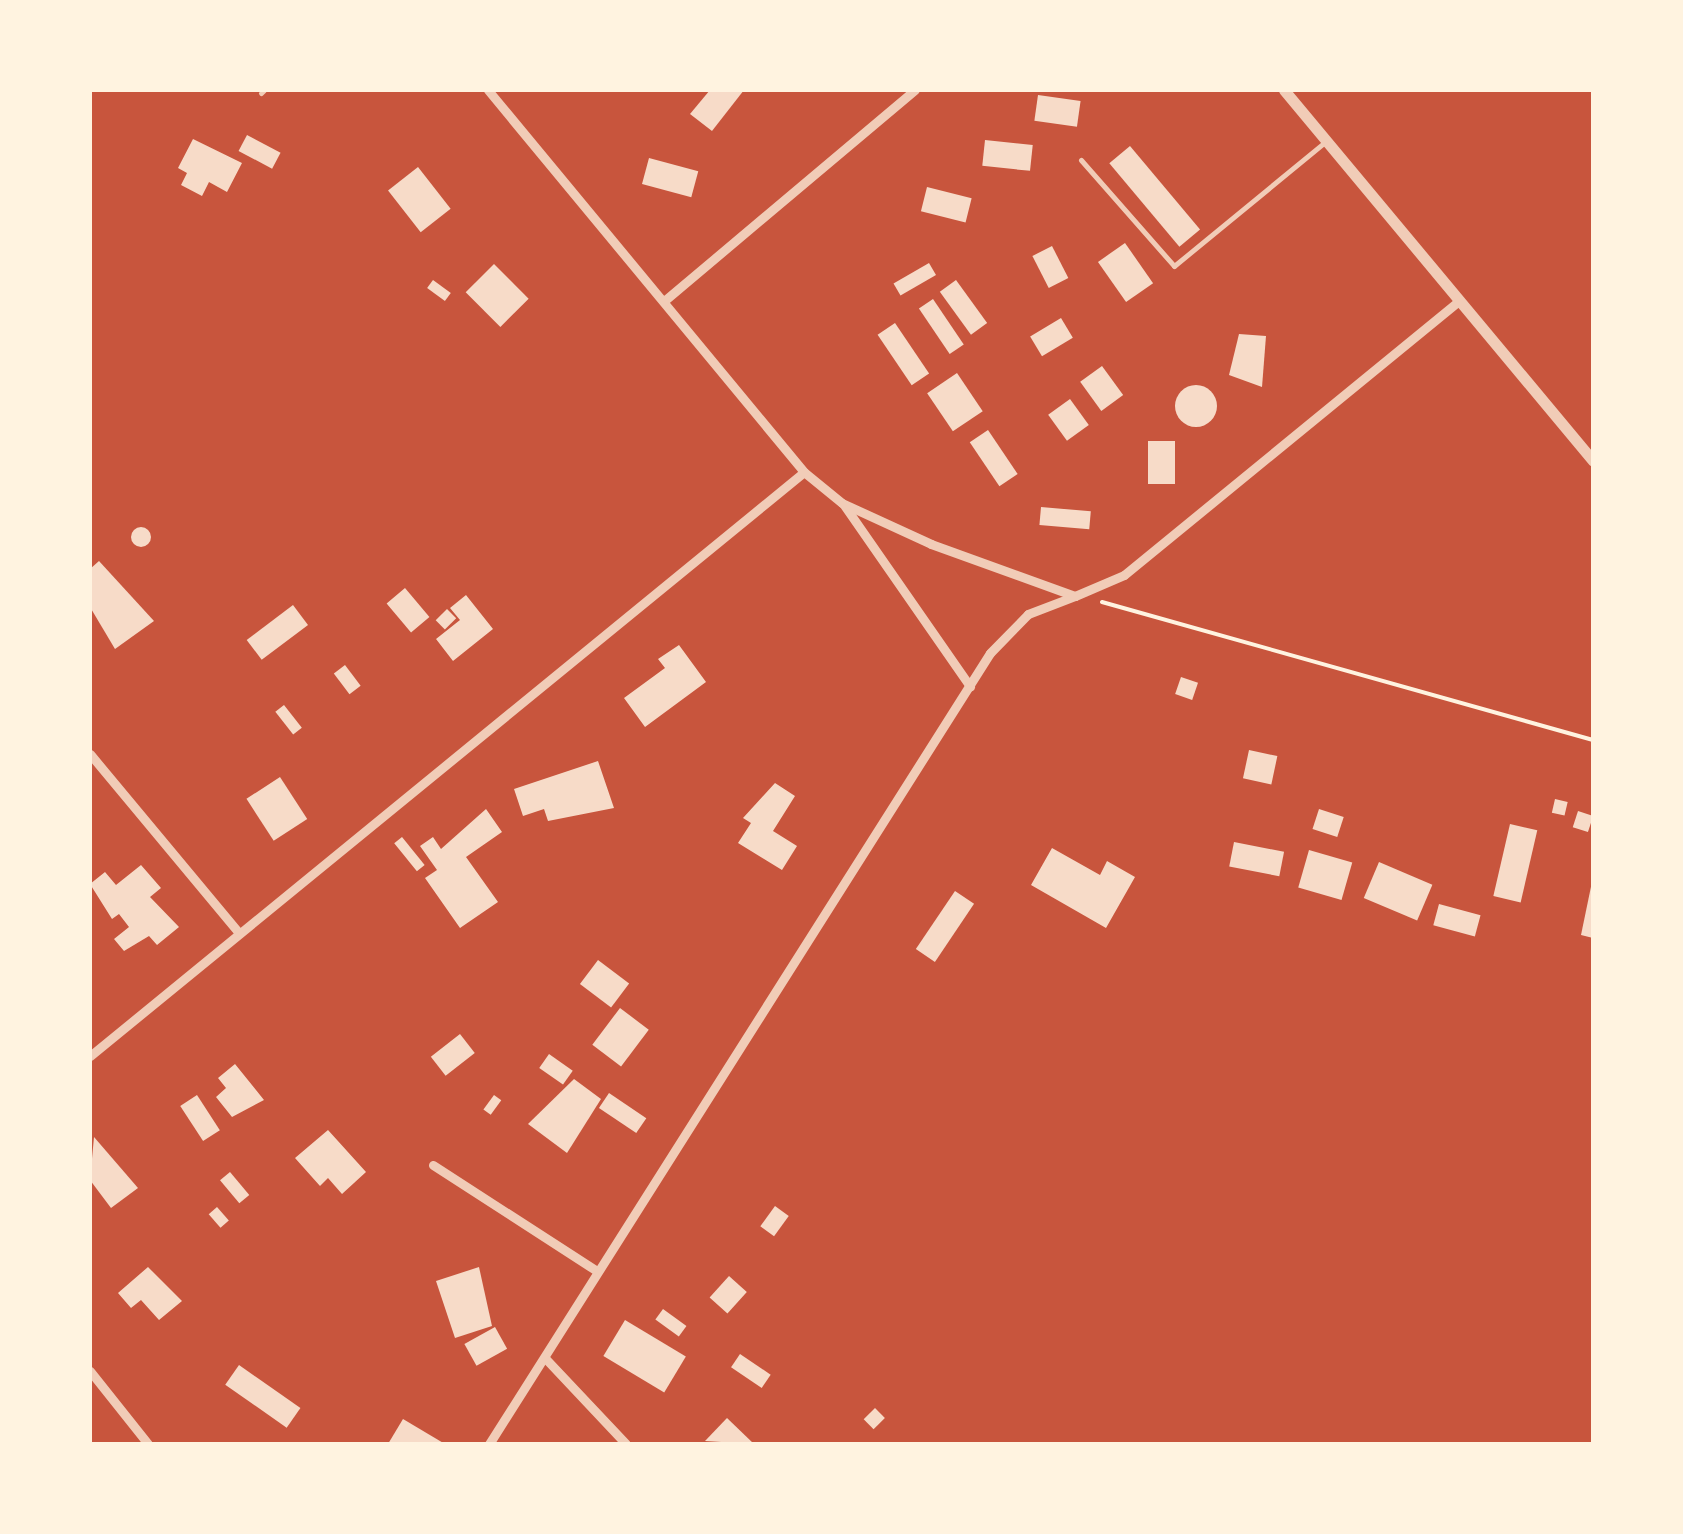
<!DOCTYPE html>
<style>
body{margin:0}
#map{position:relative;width:1683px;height:1534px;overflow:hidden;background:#c8553d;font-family:"Exo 2",sans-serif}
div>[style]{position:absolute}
.building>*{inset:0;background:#f7dbc8;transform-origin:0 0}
.round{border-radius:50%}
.path>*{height:4px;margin:-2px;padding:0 2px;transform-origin:2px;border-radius:2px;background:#fff3e0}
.service>*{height:5px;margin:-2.5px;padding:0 2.5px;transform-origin:2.5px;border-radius:2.5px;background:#f1ccb7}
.minor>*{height:9px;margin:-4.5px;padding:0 4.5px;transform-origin:4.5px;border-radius:4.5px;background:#f1ccb7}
.tertiary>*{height:11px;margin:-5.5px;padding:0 5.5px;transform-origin:5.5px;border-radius:5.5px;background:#f1ccb7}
span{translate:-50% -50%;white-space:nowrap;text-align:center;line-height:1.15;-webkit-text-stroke:8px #fff3e0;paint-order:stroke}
.frame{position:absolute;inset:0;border:92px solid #fff3e0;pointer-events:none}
</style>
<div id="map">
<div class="building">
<div style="clip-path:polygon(710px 90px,744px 90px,712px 131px,690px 114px)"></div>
<div style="left:1038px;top:95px;width:43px;height:26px;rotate:8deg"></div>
<div style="left:247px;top:135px;width:38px;height:18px;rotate:28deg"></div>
<div style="clip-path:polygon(193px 139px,242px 163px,227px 192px,209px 182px,202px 196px,181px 185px,187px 173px,178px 168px)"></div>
<div style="left:985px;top:140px;width:48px;height:26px;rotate:6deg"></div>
<div style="left:1130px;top:146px;width:109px;height:27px;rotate:50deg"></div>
<div style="left:649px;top:158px;width:51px;height:27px;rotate:15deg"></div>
<div style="left:418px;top:167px;width:53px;height:38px;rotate:52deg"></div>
<div style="left:927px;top:187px;width:46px;height:25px;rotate:14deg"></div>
<div style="left:1125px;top:243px;width:49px;height:33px;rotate:55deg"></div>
<div style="left:1052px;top:246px;width:36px;height:22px;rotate:63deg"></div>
<div style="left:929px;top:263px;width:14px;height:41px;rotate:60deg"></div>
<div style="left:494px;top:264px;width:49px;height:40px;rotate:45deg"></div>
<div style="left:433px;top:280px;width:22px;height:10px;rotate:36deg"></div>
<div style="left:956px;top:280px;width:53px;height:20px;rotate:54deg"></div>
<div style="left:933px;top:299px;width:55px;height:17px;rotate:56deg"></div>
<div style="left:1061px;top:318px;width:23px;height:36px;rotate:59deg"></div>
<div style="left:895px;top:323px;width:61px;height:21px;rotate:56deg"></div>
<div style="clip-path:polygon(1239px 334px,1266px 336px,1262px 387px,1229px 375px)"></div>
<div style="left:1102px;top:366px;width:36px;height:27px;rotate:54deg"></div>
<div style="left:957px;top:373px;width:46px;height:36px;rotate:56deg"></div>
<div class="round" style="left:1175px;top:385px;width:42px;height:42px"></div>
<div style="left:1070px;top:399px;width:32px;height:27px;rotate:54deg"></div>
<div style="left:988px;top:430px;width:53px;height:22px;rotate:56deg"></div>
<div style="left:1148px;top:441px;width:27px;height:43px"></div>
<div style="left:1041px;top:507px;width:50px;height:18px;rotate:5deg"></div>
<div class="round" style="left:131px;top:527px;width:20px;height:20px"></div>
<div style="clip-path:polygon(99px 561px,154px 621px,115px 649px,90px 607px,90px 569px)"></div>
<div style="left:405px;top:588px;width:38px;height:24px;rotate:50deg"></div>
<div style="clip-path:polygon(466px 595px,493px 629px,453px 661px,436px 639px,460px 620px,450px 608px)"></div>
<div style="left:293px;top:605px;width:25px;height:58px;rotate:53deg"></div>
<div style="left:447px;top:609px;width:13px;height:16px;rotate:45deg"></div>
<div style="clip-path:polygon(679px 645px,706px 682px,645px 727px,624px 698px,665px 668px,658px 659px)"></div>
<div style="left:345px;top:665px;width:26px;height:14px;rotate:53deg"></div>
<div style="left:1181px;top:677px;width:18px;height:18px;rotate:19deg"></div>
<div style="left:284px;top:705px;width:29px;height:11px;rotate:52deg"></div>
<div style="left:1249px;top:750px;width:29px;height:29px;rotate:12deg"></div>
<div style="clip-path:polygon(598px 761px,614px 808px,548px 821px,544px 809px,523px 816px,514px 789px)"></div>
<div style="left:280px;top:777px;width:50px;height:40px;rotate:57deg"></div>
<div style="clip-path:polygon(775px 783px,795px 796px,773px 831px,797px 846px,782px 870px,738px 843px,751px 823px,743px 818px)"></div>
<div style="left:1555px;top:799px;width:13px;height:14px;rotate:13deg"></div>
<div style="clip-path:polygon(486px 809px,502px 832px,466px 857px,498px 902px,460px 928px,425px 878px,437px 870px,420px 846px,433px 837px,441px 849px)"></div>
<div style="left:1319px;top:809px;width:26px;height:21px;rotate:18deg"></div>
<div style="left:1578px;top:811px;width:16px;height:17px;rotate:18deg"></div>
<div style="left:1510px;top:824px;width:28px;height:74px;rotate:13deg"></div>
<div style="left:402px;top:837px;width:36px;height:10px;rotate:51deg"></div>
<div style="left:1234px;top:842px;width:51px;height:25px;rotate:11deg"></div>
<div style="clip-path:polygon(1052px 848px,1100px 875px,1107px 861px,1135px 877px,1106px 928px,1031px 885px)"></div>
<div style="left:1309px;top:850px;width:45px;height:39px;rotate:16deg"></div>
<div style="left:1379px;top:862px;width:58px;height:39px;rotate:23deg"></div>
<div style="clip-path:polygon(141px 865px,161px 888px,150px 897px,179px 927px,157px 945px,149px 936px,124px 951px,114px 939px,129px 927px,119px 914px,112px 919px,90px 884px,105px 872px,116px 885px)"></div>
<div style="clip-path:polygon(1593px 877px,1593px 938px,1581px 935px)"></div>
<div style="left:955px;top:891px;width:23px;height:70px;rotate:34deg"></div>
<div style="left:1439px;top:904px;width:43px;height:22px;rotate:15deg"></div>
<div style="left:598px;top:960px;width:39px;height:30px;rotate:37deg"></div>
<div style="left:620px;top:1008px;width:36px;height:46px;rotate:37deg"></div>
<div style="left:460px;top:1034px;width:24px;height:37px;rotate:52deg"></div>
<div style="left:549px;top:1054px;width:29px;height:17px;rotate:35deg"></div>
<div style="clip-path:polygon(235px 1064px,264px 1100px,232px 1117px,216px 1097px,226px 1088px,218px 1078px)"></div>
<div style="clip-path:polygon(574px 1079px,601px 1099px,567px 1153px,528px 1124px)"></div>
<div style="left:609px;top:1093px;width:45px;height:18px;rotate:34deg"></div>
<div style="left:197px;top:1095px;width:42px;height:20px;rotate:57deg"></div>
<div style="left:494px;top:1095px;width:9px;height:18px;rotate:36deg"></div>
<div style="clip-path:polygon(328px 1130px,366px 1172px,342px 1194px,328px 1178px,320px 1186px,295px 1158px)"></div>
<div style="clip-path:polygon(94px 1137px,138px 1188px,111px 1208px,90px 1180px)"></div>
<div style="left:230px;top:1172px;width:30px;height:13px;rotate:50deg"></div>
<div style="left:775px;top:1206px;width:17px;height:25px;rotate:36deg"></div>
<div style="left:217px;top:1207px;width:18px;height:11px;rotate:49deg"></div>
<div style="clip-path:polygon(148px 1267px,182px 1301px,159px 1320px,141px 1300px,131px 1308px,118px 1293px)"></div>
<div style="clip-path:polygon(479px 1267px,492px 1326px,455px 1338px,436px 1281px)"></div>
<div style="left:729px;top:1276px;width:24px;height:29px;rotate:42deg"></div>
<div style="left:663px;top:1309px;width:29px;height:13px;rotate:36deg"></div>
<div style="left:625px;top:1320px;width:71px;height:42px;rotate:31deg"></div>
<div style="left:495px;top:1327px;width:25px;height:35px;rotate:61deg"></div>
<div style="left:740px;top:1354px;width:37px;height:16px;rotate:34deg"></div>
<div style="left:239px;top:1365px;width:75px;height:24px;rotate:35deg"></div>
<div style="left:875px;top:1408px;width:14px;height:16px;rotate:45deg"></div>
<div style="clip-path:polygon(727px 1418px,754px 1444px,705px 1441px)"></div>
<div style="clip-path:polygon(403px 1419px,445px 1444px,388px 1444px)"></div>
</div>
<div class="path">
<div style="left:1102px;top:602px;width:510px;rotate:15.7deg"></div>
</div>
<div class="service">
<div style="left:261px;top:93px;width:4px;rotate:-45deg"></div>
<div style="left:1081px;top:160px;width:141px;rotate:48.7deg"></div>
<div style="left:1174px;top:266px;width:194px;rotate:-39.4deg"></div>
</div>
<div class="minor">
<div style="left:488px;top:90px;width:496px;rotate:50.4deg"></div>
<div style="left:804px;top:472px;width:49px;rotate:39.2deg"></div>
<div style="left:842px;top:503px;width:98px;rotate:24.7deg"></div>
<div style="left:931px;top:544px;width:153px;rotate:19.9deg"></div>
<div style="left:1075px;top:596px;width:53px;rotate:-23.2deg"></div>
<div style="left:1124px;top:575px;width:431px;rotate:-39.3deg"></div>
<div style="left:664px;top:301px;width:328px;rotate:-40.1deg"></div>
<div style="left:844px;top:505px;width:221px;rotate:55.2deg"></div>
<div style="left:90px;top:754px;width:233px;rotate:50.2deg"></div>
<div style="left:90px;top:1056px;width:922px;rotate:-39.28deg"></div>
<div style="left:433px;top:1165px;width:193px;rotate:32.9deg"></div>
<div style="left:545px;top:1358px;width:118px;rotate:46.7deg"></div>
<div style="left:90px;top:1371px;width:93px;rotate:51.5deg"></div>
<div style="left:489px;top:1444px;width:936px;rotate:-57.65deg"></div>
<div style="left:990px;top:653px;width:54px;rotate:-45.7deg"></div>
<div style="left:1028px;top:614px;width:50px;rotate:-21deg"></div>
</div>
<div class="tertiary">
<div style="left:1284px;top:90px;width:483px;rotate:50.2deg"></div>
</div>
<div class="frame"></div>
</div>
